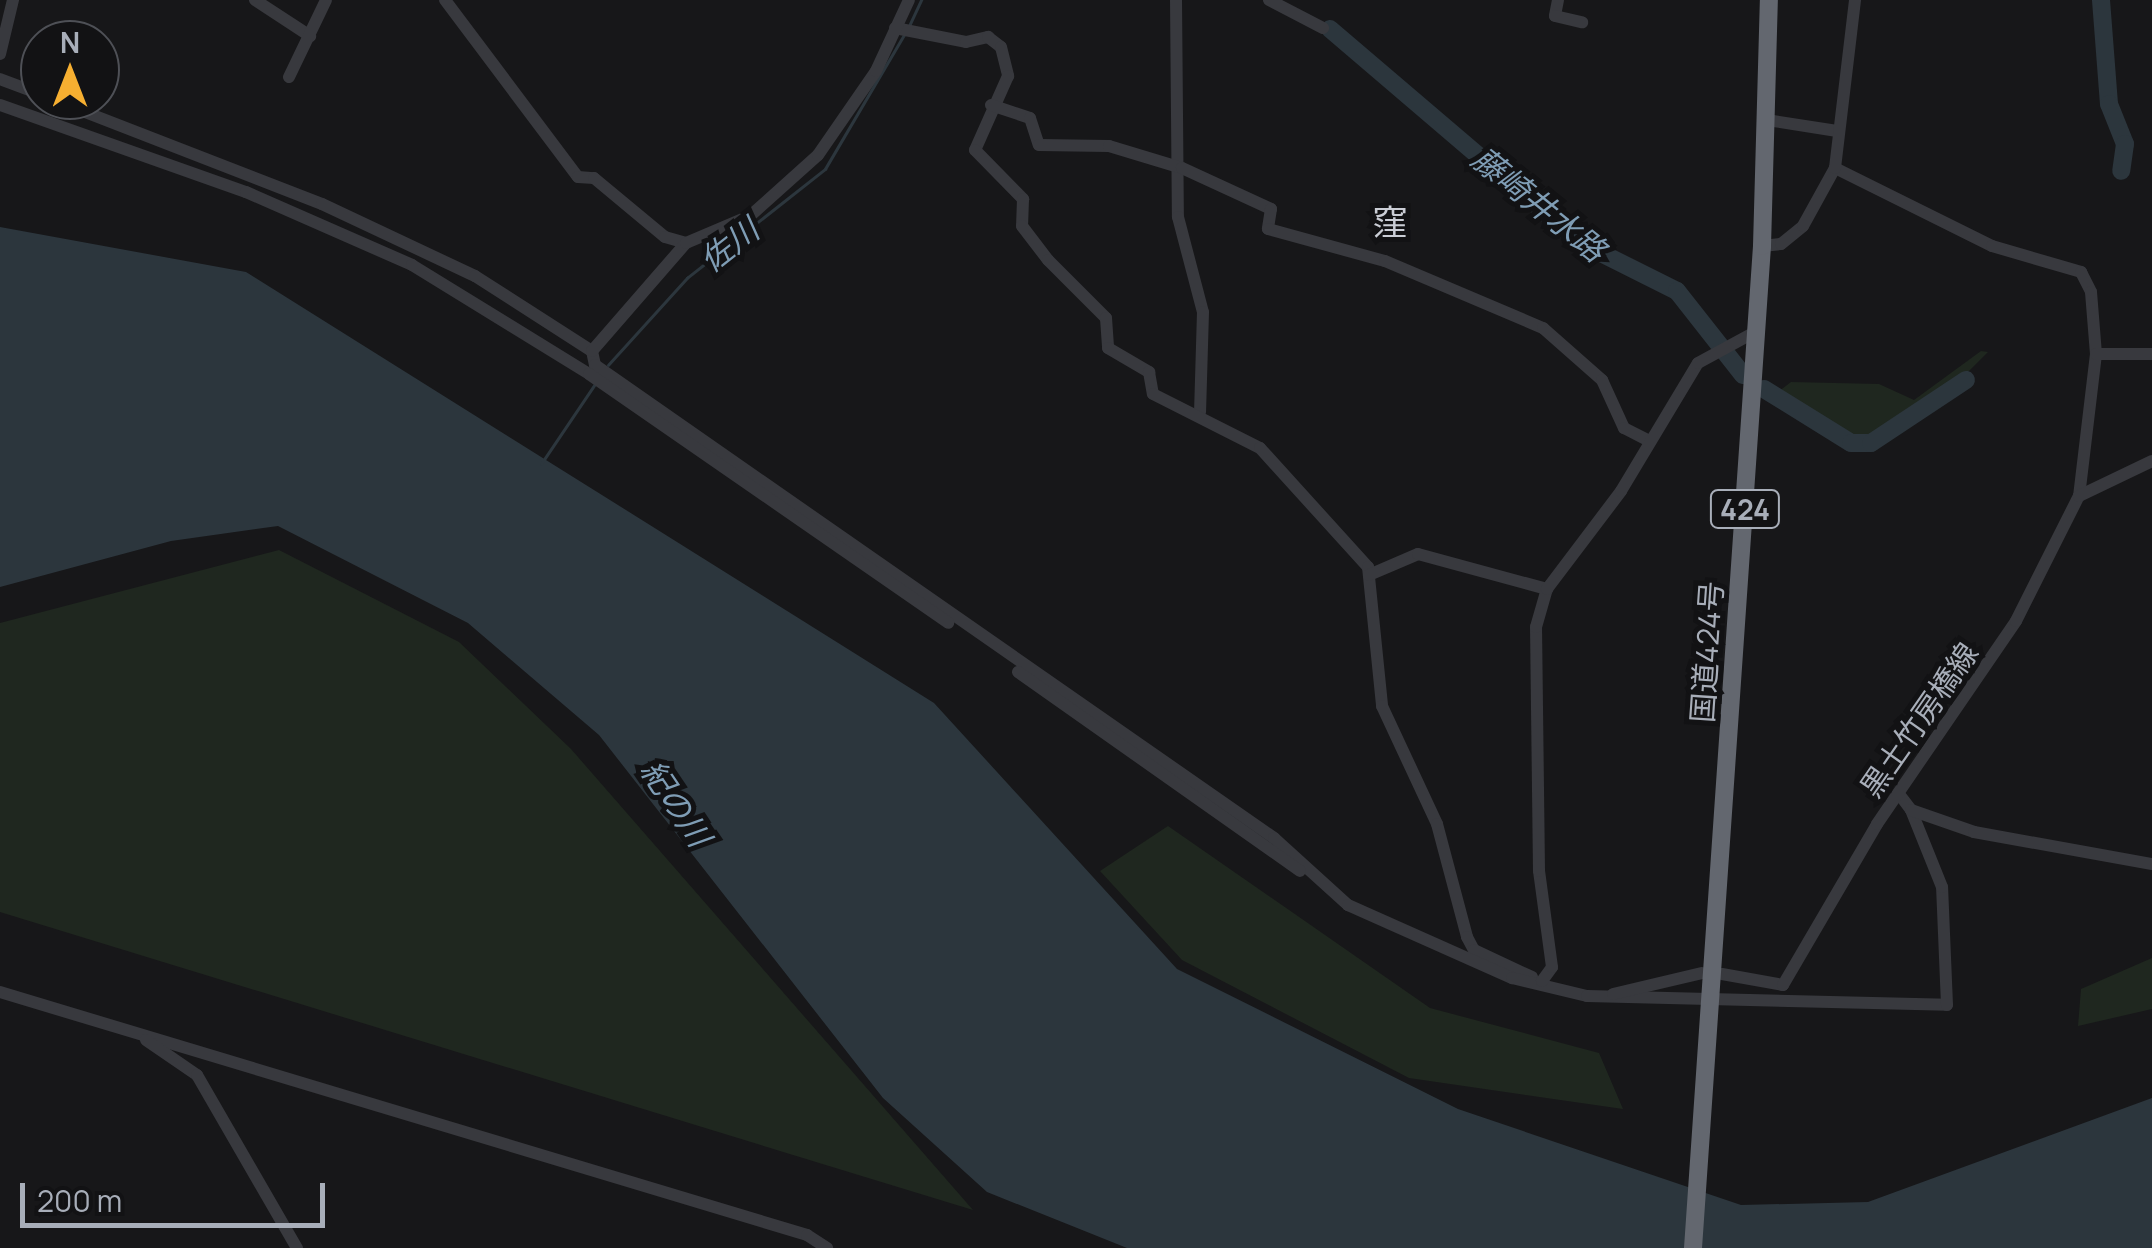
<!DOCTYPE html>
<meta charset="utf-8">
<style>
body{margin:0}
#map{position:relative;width:2152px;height:1248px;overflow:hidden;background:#171719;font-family:Manrope,"Noto Sans JP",sans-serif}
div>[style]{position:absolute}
.green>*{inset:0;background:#1f271f}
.water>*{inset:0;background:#2c363d}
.stream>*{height:2.5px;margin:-1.25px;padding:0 1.25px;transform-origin:1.25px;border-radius:1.25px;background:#2c363d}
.river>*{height:18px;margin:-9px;padding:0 9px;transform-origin:9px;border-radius:9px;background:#2c363d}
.minor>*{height:12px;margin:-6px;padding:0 6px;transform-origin:6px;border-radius:6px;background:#38393e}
.highway>*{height:18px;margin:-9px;padding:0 9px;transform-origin:9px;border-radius:9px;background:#63676f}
span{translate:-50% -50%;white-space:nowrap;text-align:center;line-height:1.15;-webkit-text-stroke:10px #121214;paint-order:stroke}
.shield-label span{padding:2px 8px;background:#121214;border:2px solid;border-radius:8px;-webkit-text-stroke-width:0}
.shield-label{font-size:28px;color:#a8aeb9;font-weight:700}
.street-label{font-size:30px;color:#a8aeb9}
.water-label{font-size:32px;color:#7f9db5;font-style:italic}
.quarter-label{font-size:35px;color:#cacdd5}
.north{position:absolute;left:20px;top:20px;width:100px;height:100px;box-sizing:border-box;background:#121214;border:2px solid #4e5056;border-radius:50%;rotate:0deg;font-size:28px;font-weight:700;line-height:40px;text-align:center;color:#a8aeb9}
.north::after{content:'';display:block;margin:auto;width:35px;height:45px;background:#f6af31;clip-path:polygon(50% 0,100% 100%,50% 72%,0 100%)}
.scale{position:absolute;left:20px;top:1183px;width:305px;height:45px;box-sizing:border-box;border:5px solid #a8aeb9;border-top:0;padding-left:12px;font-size:30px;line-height:35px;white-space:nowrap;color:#a8aeb9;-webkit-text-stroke:8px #121214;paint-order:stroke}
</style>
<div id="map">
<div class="green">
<div style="clip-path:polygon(1981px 351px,1988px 352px,1963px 377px,1873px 435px,1845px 435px,1778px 392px,1791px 382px,1879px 384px,1914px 400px)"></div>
<div style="clip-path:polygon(279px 550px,459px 642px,571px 749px,973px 1210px,0 912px,0 623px)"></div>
<div style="clip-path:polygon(1168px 826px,1430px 1008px,1599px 1053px,1623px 1109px,1409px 1078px,1182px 960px,1100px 871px)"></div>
<div style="clip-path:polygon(2152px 958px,2152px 1009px,2078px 1026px,2081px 989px)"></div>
</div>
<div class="water">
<div style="clip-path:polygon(0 227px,246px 272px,934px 703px,1177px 969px,1458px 1109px,1741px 1205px,1868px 1202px,2152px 1098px,2152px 1248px,1127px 1248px,987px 1192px,883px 1098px,599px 735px,468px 623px,278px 526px,171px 541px,0 587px)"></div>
</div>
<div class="stream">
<div style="left:909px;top:26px;width:29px;rotate:-65deg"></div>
<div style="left:608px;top:365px;width:118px;rotate:-47.8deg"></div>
<div style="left:687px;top:278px;width:176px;rotate:-38.3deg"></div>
<div style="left:825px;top:169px;width:158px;rotate:-59.5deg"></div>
<div style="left:541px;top:464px;width:97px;rotate:-56deg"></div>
</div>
<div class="river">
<div style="left:2101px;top:0;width:104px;rotate:85.6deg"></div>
<div style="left:2109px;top:104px;width:43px;rotate:68.2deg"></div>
<div style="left:2125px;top:144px;width:27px;rotate:98deg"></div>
<div style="left:1330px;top:29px;width:330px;rotate:40.5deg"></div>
<div style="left:1581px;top:243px;width:107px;rotate:26.6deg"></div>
<div style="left:1677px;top:291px;width:107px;rotate:51.8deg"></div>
<div style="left:1764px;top:389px;width:102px;rotate:31.8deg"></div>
<div style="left:1851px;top:443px;width:20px"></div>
<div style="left:1871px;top:443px;width:114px;rotate:-33.6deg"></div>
</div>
<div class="minor">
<div style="left:255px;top:0;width:66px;rotate:33.2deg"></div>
<div style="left:445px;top:0;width:221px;rotate:53.1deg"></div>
<div style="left:578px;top:177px;width:16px;rotate:4deg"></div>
<div style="left:594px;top:178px;width:92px;rotate:39.7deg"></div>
<div style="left:665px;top:237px;width:22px;rotate:16deg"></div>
<div style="left:1176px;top:0;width:217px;rotate:89.5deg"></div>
<div style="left:1178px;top:217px;width:98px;rotate:75.3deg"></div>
<div style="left:1203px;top:312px;width:100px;rotate:91.7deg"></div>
<div style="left:1269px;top:0;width:61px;rotate:27.4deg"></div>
<div style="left:1558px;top:0;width:16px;rotate:101deg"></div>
<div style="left:1555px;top:16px;width:28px;rotate:13deg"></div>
<div style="left:895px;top:28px;width:72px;rotate:11.2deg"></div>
<div style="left:966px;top:42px;width:23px;rotate:-13deg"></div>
<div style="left:988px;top:37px;width:16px;rotate:38deg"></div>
<div style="left:1001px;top:47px;width:30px;rotate:76deg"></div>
<div style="left:1008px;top:76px;width:81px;rotate:114deg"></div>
<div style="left:975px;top:150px;width:69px;rotate:45.6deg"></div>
<div style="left:1023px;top:199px;width:27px;rotate:92deg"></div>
<div style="left:1022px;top:226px;width:43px;rotate:52.6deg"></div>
<div style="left:1048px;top:260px;width:82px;rotate:45deg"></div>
<div style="left:1106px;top:318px;width:30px;rotate:86deg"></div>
<div style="left:1108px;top:348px;width:48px;rotate:30.3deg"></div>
<div style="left:1149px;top:372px;width:22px;rotate:80deg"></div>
<div style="left:1153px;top:394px;width:120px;rotate:26.8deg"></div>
<div style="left:1260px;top:448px;width:161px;rotate:47.8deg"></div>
<div style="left:1368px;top:567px;width:140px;rotate:84.2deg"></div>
<div style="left:1382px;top:706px;width:130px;rotate:65deg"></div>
<div style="left:1437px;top:824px;width:117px;rotate:75.1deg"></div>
<div style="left:1467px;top:937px;width:15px;rotate:62deg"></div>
<div style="left:1474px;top:950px;width:64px;rotate:25deg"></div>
<div style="left:0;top:54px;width:56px;rotate:-76.5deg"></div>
<div style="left:289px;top:77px;width:85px;rotate:-64.3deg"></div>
<div style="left:0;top:79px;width:43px;rotate:20.6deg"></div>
<div style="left:54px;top:100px;width:287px;rotate:21.2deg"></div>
<div style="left:322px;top:204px;width:169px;rotate:25.2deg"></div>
<div style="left:475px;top:276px;width:139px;rotate:32.7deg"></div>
<div style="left:592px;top:351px;width:14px;rotate:78deg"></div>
<div style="left:595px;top:365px;width:828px;rotate:34.86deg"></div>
<div style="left:1274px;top:838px;width:100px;rotate:42.2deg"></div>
<div style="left:1348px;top:905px;width:180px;rotate:24deg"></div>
<div style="left:1512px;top:978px;width:77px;rotate:13.5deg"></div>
<div style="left:1587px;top:996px;width:360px;rotate:1.4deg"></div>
<div style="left:1947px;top:1005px;width:118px;rotate:-92.4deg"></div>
<div style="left:1942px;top:887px;width:83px;rotate:-111.9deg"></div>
<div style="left:0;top:105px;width:261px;rotate:19.5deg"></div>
<div style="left:246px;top:192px;width:181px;rotate:23.7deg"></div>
<div style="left:412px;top:265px;width:208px;rotate:31.6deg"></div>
<div style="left:589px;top:374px;width:437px;rotate:34.7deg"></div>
<div style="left:991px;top:105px;width:41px;rotate:18.4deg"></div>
<div style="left:1030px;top:118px;width:28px;rotate:72deg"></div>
<div style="left:1039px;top:145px;width:70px;rotate:0.8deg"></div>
<div style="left:1109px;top:146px;width:76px;rotate:16.8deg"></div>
<div style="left:1182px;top:168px;width:98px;rotate:24.7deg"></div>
<div style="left:1271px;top:209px;width:20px;rotate:99deg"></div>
<div style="left:1268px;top:229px;width:121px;rotate:15.3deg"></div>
<div style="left:1385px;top:261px;width:172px;rotate:23deg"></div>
<div style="left:1543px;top:328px;width:79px;rotate:41.4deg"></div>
<div style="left:1602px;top:380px;width:53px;rotate:65.4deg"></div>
<div style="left:1624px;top:428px;width:25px;rotate:27deg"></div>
<div style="left:1767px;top:120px;width:71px;rotate:8.9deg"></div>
<div style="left:1835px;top:168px;width:175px;rotate:26.4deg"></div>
<div style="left:1992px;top:246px;width:93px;rotate:16.3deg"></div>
<div style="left:2081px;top:272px;width:22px;rotate:63deg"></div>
<div style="left:2091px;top:292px;width:62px;rotate:85.4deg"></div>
<div style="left:2096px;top:354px;width:143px;rotate:96.8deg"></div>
<div style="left:1762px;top:246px;width:19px;rotate:-6deg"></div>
<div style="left:1781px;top:244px;width:28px;rotate:-39deg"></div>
<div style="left:1803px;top:226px;width:66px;rotate:-61.1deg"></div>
<div style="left:1835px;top:168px;width:169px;rotate:-83.2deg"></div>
<div style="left:592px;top:351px;width:143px;rotate:-49deg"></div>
<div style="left:686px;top:243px;width:69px;rotate:-22.9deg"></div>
<div style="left:750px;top:216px;width:91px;rotate:-41.9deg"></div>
<div style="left:818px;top:155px;width:102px;rotate:-55.4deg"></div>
<div style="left:876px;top:71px;width:78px;rotate:-65.1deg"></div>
<div style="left:2096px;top:354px;width:56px"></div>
<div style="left:1369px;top:575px;width:53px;rotate:-23.2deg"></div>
<div style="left:1418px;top:554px;width:134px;rotate:15.2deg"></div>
<div style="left:1018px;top:672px;width:345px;rotate:35.2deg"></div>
<div style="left:1899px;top:794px;width:20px;rotate:53deg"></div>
<div style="left:1911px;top:810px;width:67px;rotate:19.2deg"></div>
<div style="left:1974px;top:832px;width:181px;rotate:10.2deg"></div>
<div style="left:1722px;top:974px;width:62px;rotate:10.2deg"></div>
<div style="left:1542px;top:981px;width:17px;rotate:-54deg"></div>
<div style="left:1552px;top:967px;width:97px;rotate:-97.7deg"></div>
<div style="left:1539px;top:871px;width:244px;rotate:-90.7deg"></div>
<div style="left:1536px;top:627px;width:40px;rotate:-74deg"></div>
<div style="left:1547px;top:589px;width:123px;rotate:-52.9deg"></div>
<div style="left:1621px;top:491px;width:149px;rotate:-59deg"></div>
<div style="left:1698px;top:363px;width:67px;rotate:-28.5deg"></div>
<div style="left:1783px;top:985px;width:186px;rotate:-59.7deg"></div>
<div style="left:1877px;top:824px;width:246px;rotate:-55.6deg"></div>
<div style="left:2016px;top:621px;width:140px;rotate:-63.3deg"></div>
<div style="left:2079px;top:496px;width:81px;rotate:-25.6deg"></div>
<div style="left:0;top:992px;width:843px;rotate:16.76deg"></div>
<div style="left:807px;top:1235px;width:24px;rotate:33deg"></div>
<div style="left:1613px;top:994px;width:91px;rotate:-13.3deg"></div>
<div style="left:146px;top:1040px;width:62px;rotate:34.5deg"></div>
<div style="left:197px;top:1075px;width:200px;rotate:60deg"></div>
</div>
<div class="highway">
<div style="left:1693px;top:1248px;width:1004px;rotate:-86.06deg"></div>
<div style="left:1762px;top:246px;width:246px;rotate:-88.4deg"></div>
</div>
<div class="shield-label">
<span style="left:1745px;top:509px">424</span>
</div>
<div class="street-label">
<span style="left:1707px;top:652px;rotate:-86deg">国道424号</span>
<span style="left:1919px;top:720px;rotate:-55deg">黒土竹房橋線</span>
</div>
<div class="water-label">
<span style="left:1539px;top:204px;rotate:39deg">藤崎井水路</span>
<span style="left:729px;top:245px;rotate:-38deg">佐川</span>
<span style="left:676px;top:803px;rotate:56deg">紀の川</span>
</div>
<div class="quarter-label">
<span style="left:1390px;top:222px">窪</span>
</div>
<div class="north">N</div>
<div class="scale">200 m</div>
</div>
